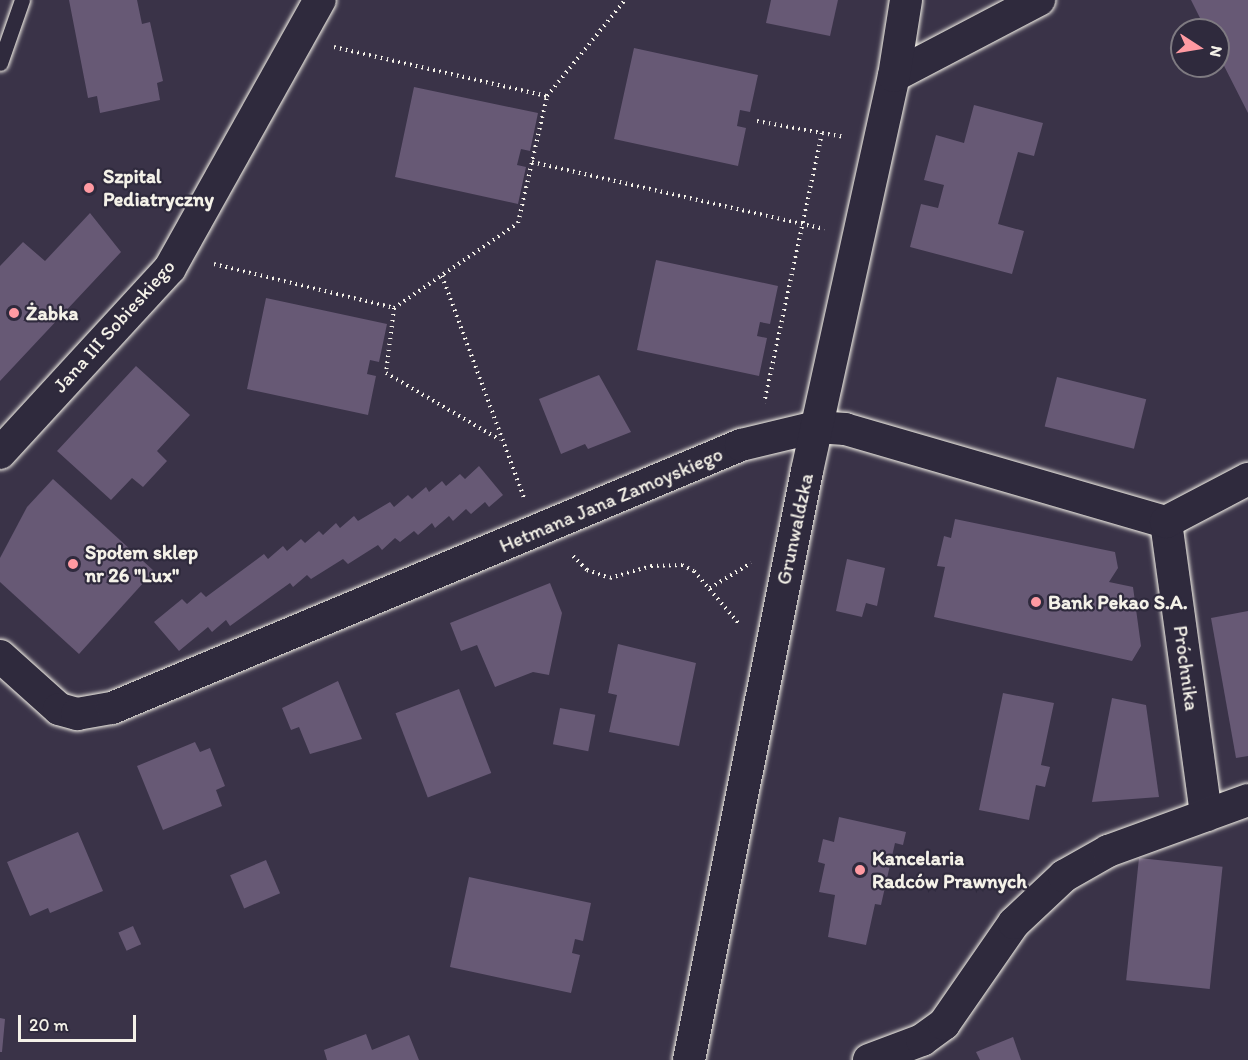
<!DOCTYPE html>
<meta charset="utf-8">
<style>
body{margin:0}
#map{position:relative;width:1248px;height:1060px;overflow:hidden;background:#3a3348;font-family:Itim,sans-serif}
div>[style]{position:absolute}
.building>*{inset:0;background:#675975;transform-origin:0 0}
.path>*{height:4px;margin-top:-2px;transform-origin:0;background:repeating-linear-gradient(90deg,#f4f1e8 0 1.5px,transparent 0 6px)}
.roads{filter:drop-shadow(0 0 2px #f4f1e8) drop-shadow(0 0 2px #f4f1e8)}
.service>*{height:15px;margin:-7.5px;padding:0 7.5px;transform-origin:7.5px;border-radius:7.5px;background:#2f2a3d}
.minor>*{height:32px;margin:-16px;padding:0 16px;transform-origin:16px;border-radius:16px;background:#2f2a3d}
.dots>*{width:16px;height:16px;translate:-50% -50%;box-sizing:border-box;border:3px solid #2f2a3d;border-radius:50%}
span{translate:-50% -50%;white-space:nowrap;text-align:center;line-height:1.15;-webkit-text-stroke:4.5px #2f2a3d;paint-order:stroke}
.poi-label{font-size:20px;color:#f4f1e8;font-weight:700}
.left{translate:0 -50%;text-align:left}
.street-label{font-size:20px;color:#f4f1e8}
.north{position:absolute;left:1170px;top:18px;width:60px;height:60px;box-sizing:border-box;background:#2f2a3d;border:2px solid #7e7a81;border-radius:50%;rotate:102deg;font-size:16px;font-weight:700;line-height:24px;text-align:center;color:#f4f1e8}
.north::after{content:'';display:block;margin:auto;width:21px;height:27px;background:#ff9aa2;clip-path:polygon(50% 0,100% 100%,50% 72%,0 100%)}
.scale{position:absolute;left:18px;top:1015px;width:118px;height:27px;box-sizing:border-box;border:3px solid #f4f1e8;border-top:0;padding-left:8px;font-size:18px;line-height:21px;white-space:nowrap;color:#f4f1e8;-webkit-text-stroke:4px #2f2a3d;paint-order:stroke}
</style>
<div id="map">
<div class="building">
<div style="clip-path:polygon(69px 0,137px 0,142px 24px,150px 22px,163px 81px,157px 83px,160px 100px,100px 113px,97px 96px,88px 98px)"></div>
<div style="clip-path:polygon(771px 0,838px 0,830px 36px,766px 23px)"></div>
<div style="clip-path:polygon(1191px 0,1248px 0,1248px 113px,1218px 54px,1218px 30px,1206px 30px)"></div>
<div style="clip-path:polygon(634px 48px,758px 75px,750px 112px,740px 110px,737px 126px,746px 128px,738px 166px,614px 139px)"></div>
<div style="clip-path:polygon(414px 87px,538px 113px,530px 151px,521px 149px,517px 165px,526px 167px,518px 204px,395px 177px)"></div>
<div style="clip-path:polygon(974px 105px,1043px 123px,1034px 156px,1018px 152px,998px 224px,1024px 231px,1012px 274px,910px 247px,921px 204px,938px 208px,944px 185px,924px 180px,936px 135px,964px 143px)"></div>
<div style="clip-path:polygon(90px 213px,121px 252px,0 381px,0 266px,23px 242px,45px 261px)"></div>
<div style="clip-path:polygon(656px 260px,778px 286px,770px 324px,760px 322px,757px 336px,767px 338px,759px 376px,637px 350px)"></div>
<div style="clip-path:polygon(266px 298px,387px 324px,379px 362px,370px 360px,367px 374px,376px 376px,368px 415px,247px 389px)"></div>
<div style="clip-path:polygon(136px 366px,190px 415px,157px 451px,167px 461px,143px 487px,132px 478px,111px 500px,57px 451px)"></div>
<div style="clip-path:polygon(599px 375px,631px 432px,588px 449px,585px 444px,561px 454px,539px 399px)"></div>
<div style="left:1057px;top:377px;width:92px;height:51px;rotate:14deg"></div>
<div style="clip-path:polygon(479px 466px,503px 495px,489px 507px,485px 502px,471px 514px,466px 509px,453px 521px,449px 516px,435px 528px,432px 523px,418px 535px,414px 531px,400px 542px,395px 538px,382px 550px,378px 545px,348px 564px,343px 559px,311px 579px,307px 575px,293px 587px,290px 583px,230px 626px,226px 620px,212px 632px,208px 627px,179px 651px,154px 622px,182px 599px,187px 604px,201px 592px,206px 597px,264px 554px,268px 559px,283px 546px,287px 551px,301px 539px,305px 543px,319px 531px,323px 535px,336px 523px,340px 528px,354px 516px,358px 521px,390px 502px,394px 507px,408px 495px,412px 499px,426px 487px,429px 492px,442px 481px,446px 486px,460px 474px,465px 479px)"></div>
<div style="clip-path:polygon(53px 479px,154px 571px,79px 654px,0 582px,0 558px,27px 507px)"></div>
<div style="clip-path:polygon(955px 519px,1115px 552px,1118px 568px,1109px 582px,1133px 587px,1141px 646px,1132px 661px,934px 617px,945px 567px,937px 566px,944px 536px,951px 538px)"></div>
<div style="clip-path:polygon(847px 559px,885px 568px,877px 606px,866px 603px,862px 617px,836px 611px)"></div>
<div style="clip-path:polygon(550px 583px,562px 613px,549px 675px,533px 672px,495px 687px,477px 645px,461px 651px,450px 623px)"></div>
<div style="clip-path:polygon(1248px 611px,1248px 756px,1236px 758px,1211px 618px)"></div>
<div style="clip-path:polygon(618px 644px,696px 663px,679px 746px,609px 732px,617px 695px,608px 693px)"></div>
<div style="clip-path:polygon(338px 681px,362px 739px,310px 754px,299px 727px,291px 730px,282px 708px)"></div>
<div style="left:459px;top:689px;width:90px;height:68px;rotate:69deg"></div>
<div style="clip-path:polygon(1003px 693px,1054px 703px,1041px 765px,1050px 767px,1045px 787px,1036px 785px,1029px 820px,979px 810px)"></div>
<div style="clip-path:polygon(1112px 698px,1146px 705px,1159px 797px,1092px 802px)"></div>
<div style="left:560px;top:708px;width:36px;height:37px;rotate:11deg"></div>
<div style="clip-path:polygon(195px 742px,200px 752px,210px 748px,225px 786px,216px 790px,222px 806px,163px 830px,137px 766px)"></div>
<div style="clip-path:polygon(839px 817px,906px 832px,903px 845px,895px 843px,881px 905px,875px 904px,866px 945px,828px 937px,835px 895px,819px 892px,825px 864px,818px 862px,823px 839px,834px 842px)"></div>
<div style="clip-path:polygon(78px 832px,103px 891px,50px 913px,48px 908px,30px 916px,7px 862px)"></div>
<div style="left:1139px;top:858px;width:84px;height:123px;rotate:6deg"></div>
<div style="left:266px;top:860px;width:36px;height:39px;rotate:67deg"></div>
<div style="clip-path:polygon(469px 877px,591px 903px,583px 941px,575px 939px,572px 953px,580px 955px,571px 993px,450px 967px)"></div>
<div style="left:133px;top:926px;width:20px;height:16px;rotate:66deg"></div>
<div style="clip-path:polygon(0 1018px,5px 1019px,2px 1052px,0 1052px)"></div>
<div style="clip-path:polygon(366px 1034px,372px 1050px,409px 1035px,419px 1060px,327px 1060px,324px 1050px)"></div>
<div style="clip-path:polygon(1013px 1037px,1021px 1060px,980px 1060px,976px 1052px)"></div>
</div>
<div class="path">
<div style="left:334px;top:47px;width:219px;rotate:13deg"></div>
<div style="left:757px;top:121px;width:66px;rotate:10.5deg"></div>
<div style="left:822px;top:133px;width:276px;rotate:102.1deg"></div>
<div style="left:822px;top:133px;width:23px;rotate:10deg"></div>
<div style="left:532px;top:162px;width:300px;rotate:12.9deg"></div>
<div style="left:214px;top:264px;width:185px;rotate:13.7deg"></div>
<div style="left:394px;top:308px;width:150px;rotate:-34.4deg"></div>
<div style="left:518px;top:223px;width:130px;rotate:-77.1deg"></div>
<div style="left:547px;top:96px;width:124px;rotate:-50.9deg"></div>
<div style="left:442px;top:276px;width:237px;rotate:69.7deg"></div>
<div style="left:394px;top:308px;width:65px;rotate:97deg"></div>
<div style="left:386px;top:373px;width:132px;rotate:30.4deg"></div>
<div style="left:573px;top:556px;width:20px;rotate:45deg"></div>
<div style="left:587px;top:570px;width:24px;rotate:19deg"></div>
<div style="left:610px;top:578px;width:43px;rotate:-16.3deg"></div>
<div style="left:651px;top:566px;width:31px;rotate:-2deg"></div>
<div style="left:682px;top:565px;width:13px;rotate:27deg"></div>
<div style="left:694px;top:571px;width:71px;rotate:49.6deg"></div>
<div style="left:710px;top:588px;width:48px;rotate:-31.4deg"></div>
</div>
<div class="roads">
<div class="service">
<div style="left:0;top:63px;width:67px;rotate:-70.8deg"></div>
</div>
<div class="minor">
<div style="left:894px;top:76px;width:164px;rotate:-27.7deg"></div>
<div style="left:0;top:453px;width:251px;rotate:-47.4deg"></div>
<div style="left:170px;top:268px;width:307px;rotate:-60.8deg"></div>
<div style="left:1166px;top:522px;width:296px;rotate:82.2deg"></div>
<div style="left:0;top:656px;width:79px;rotate:41.9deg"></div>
<div style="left:59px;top:709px;width:19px;rotate:16deg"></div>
<div style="left:77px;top:714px;width:36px;rotate:-10deg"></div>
<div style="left:112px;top:708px;width:682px;rotate:-22.69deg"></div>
<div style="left:741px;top:445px;width:77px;rotate:-13.5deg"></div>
<div style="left:816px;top:427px;width:29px;rotate:4deg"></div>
<div style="left:845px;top:429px;width:334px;rotate:16.2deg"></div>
<div style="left:1166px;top:522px;width:93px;rotate:-27.7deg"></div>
<div style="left:689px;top:1060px;width:601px;rotate:-78.67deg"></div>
<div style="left:807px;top:471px;width:404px;rotate:-77.6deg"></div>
<div style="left:894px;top:76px;width:77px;rotate:-81deg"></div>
<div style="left:869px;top:1060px;width:57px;rotate:-20.7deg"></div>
<div style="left:922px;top:1040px;width:27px;rotate:-36deg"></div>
<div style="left:944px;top:1024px;width:123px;rotate:-55.3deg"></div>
<div style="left:1014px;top:923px;width:69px;rotate:-43.2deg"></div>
<div style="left:1064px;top:876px;width:51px;rotate:-29.6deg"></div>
<div style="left:1108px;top:851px;width:149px;rotate:-20deg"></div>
</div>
</div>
<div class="dots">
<div style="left:89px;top:188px;background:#ff9aa2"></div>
<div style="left:14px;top:313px;background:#ff9aa2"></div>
<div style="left:73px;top:564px;background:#ff9aa2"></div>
<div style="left:1036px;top:602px;background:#ff9aa2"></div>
<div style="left:860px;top:870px;background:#ff9aa2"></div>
</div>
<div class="poi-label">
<span class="left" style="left:103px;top:188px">Szpital<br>Pediatryczny</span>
<span class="left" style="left:26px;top:313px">Żabka</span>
<span class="left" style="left:85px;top:564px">Społem sklep<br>nr 26 "Lux"</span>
<span class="left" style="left:1048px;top:602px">Bank Pekao S.A.</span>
<span class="left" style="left:872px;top:870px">Kancelaria<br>Radców Prawnych</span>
</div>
<div class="street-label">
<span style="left:114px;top:326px;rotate:-48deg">Jana III Sobieskiego</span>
<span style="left:611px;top:500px;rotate:-23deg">Hetmana Jana Zamoyskiego</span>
<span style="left:795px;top:529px;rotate:-78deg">Grunwaldzka</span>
<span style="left:1186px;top:668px;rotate:82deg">Próchnika</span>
</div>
<div class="north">N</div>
<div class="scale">20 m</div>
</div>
